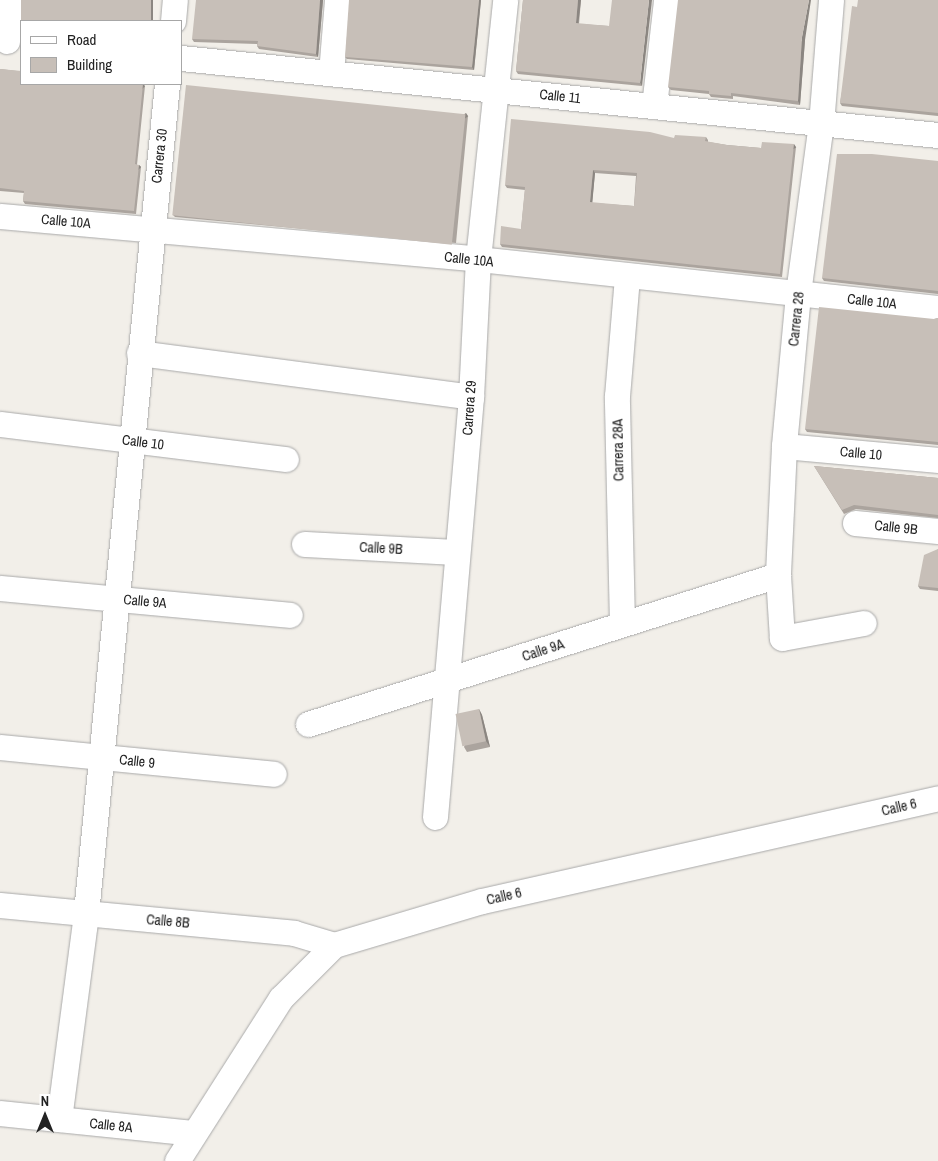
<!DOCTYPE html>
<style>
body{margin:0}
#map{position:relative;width:938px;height:1161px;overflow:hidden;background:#f2efe9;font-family:"Archivo Narrow",sans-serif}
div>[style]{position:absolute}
.roads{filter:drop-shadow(0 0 1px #a9a9a9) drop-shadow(0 0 1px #a9a9a9)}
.minor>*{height:25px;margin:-12.5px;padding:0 12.5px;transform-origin:12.5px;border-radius:12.5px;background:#fff}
.wall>*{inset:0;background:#aba49e}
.shaded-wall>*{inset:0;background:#8b8681;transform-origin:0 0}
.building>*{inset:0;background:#c7bfb8;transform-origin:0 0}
span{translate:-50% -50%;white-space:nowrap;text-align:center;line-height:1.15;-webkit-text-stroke:4.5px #fff;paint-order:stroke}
.street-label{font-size:14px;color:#222}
.legend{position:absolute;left:20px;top:20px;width:162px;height:65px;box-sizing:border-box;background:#fff;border:1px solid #a7a7a7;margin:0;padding:6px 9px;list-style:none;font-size:15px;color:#222}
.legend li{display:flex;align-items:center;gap:10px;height:25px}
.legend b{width:25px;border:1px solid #a7a7a7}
.north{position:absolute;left:20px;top:1091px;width:50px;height:50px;-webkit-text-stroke:4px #fff;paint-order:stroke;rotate:0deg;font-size:14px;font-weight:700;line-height:20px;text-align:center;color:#222}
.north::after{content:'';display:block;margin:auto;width:18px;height:22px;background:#222;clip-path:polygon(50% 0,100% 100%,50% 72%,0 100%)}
</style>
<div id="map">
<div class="roads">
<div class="minor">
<div style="left:831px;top:0;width:123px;rotate:94.6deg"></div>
<div style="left:821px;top:123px;width:173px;rotate:97.7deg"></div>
<div style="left:798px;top:294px;width:153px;rotate:95.3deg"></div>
<div style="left:784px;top:446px;width:129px;rotate:92.7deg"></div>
<div style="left:778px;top:575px;width:63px;rotate:86.4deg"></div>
<div style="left:782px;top:638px;width:83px;rotate:-10.4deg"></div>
<div style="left:173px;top:21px;width:21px;rotate:-85deg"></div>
<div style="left:7px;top:41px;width:41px;rotate:-85.8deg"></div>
<div style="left:181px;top:58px;width:761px;rotate:5.81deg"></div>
<div style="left:331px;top:73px;width:73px;rotate:-85.3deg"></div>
<div style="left:654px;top:106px;width:107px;rotate:-83.5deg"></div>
<div style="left:0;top:216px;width:480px;rotate:5.1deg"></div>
<div style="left:478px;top:259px;width:463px;rotate:6.1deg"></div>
<div style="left:139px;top:353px;width:335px;rotate:7.5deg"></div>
<div style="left:0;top:424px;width:288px;rotate:7deg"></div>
<div style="left:784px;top:446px;width:155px;rotate:5.2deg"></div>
<div style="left:855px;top:523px;width:83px;rotate:5.5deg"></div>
<div style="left:304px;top:544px;width:153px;rotate:3deg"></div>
<div style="left:0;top:588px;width:291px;rotate:5.3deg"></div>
<div style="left:622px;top:624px;width:228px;rotate:-91.3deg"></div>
<div style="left:617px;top:396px;width:120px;rotate:-85.2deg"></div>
<div style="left:308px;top:724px;width:493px;rotate:-17.6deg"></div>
<div style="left:0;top:747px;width:275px;rotate:5.6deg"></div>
<div style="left:435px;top:817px;width:422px;rotate:-85.1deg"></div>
<div style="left:471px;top:397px;width:138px;rotate:-87.1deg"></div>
<div style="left:478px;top:259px;width:260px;rotate:-84deg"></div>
<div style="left:0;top:905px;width:295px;rotate:5.4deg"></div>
<div style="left:294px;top:933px;width:42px;rotate:16.7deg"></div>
<div style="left:0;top:1113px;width:193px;rotate:5.9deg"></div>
<div style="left:59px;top:1119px;width:208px;rotate:-82.5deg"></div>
<div style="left:86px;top:913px;width:833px;rotate:-84.42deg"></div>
<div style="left:177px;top:1161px;width:193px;rotate:-57.5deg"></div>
<div style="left:281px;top:998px;width:75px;rotate:-45deg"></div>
<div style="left:334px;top:945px;width:154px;rotate:-16.6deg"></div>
<div style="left:482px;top:901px;width:467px;rotate:-12.7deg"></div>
</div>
</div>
<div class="wall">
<div style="clip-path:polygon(323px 0,318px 57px,259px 49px,257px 46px,257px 44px,194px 42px,192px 39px)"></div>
<div style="clip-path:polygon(481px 0,474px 70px,347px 59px,345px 57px)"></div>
<div style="clip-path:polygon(523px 0,581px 0,579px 24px,609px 26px,642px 86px,518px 74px,516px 71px)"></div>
<div style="clip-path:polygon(938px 0,938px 116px,842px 106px,840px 103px,857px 7px)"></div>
<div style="clip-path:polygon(805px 40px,800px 105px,733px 96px,733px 99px,711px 97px,709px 94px,671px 90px,668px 87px)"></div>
<div style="clip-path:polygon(0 69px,145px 86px,137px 165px,139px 165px,141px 167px,136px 214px,25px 204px,23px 201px,24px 193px,0 191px)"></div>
<div style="clip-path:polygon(468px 116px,456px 243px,175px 217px,173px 215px)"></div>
<div style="clip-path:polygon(evenodd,706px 137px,708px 140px,708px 142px,727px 145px,761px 148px,796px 147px,782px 277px,502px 247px,500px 244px,521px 229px,525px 190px,507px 188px,505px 185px,674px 138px,706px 137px,595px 173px,636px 176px,634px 206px,592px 203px,595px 173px)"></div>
<div style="clip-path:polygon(938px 161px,938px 294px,824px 281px,822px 278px)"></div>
<div style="clip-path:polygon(938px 318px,938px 445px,807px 432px,805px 429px,934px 319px)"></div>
<div style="clip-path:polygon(814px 466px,938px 478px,938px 518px,856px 509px,844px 514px)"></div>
<div style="clip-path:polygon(938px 549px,938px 591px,920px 589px,918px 586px)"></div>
<div style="clip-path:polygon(479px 709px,482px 715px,490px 747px,467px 752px,464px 747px)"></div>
</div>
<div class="shaded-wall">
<div style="left:151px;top:0;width:2px;height:21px"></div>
<div style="clip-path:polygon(320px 0,323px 0,318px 57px,316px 54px)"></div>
<div style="clip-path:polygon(479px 0,481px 0,474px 70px,472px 67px)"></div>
<div style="clip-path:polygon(578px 0,581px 0,578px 26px,576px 23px)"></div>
<div style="clip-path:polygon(649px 0,652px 0,642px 86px,640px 83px)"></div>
<div style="clip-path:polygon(809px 0,811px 0,805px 40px,800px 105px,798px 101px,802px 37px)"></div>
<div style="left:143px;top:84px;width:3px;height:80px;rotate:45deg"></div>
<div style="left:466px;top:113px;width:4px;height:128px;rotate:56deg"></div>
<div style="left:794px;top:144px;width:4px;height:131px;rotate:56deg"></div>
<div style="left:139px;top:165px;width:3px;height:46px;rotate:45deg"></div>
<div style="clip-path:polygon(593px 170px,595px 173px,592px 206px,590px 202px)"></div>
<div style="clip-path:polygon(479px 709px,482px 715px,490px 747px,486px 741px)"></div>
</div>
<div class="building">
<div style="left:21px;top:0;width:130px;height:21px"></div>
<div style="clip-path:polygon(196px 0,320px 0,316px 54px,257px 46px,258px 41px,192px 39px)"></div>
<div style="clip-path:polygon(349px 0,479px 0,472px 67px,345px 57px)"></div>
<div style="clip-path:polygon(523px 0,578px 0,576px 23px,609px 26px,612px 0,649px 0,640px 83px,516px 71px)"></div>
<div style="clip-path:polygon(678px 0,809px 0,802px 37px,798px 101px,731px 93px,731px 96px,709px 94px,709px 91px,668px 87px)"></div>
<div style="clip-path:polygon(858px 0,938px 0,938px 113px,840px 103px,852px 6px,857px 7px)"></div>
<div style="clip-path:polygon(0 69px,21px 71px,21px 84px,143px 84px,135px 164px,139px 165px,134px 211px,23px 201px,24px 191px,0 188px)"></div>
<div style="left:186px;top:85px;width:281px;height:131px;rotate:6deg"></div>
<div style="clip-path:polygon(evenodd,511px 119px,650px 132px,674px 138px,675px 135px,706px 137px,705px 141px,727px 145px,761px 148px,762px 142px,794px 144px,780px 274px,500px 244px,501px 226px,521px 229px,525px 187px,505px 185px,511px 119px,593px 170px,637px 173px,634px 206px,590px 202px,593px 170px)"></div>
<div style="clip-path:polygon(837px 154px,872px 154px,938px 161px,938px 291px,822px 278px)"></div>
<div style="clip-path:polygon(819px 307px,934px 319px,938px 318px,938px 442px,805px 429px)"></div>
<div style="clip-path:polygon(814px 466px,938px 478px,938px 515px,854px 505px,842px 510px)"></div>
<div style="clip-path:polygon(938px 549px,938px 588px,918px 586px,924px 555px)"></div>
<div style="left:479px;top:709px;width:33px;height:24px;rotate:78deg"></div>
</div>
<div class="street-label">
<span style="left:560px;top:96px;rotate:6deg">Calle 11</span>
<span style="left:159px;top:156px;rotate:-84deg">Carrera 30</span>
<span style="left:66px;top:221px;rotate:5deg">Calle 10A</span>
<span style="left:469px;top:259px;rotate:6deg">Calle 10A</span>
<span style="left:872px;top:301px;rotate:6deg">Calle 10A</span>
<span style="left:796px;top:319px;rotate:-84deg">Carrera 28</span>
<span style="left:469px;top:408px;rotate:-86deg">Carrera 29</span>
<span style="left:143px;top:442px;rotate:7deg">Calle 10</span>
<span style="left:618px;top:450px;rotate:-91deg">Carrera 28A</span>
<span style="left:861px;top:453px;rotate:5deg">Calle 10</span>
<span style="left:896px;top:527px;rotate:6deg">Calle 9B</span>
<span style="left:381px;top:548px;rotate:3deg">Calle 9B</span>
<span style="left:145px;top:601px;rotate:5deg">Calle 9A</span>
<span style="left:543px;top:650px;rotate:-18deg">Calle 9A</span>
<span style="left:137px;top:761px;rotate:6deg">Calle 9</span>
<span style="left:899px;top:807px;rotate:-13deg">Calle 6</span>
<span style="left:504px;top:896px;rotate:-13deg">Calle 6</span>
<span style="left:168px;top:921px;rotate:5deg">Calle 8B</span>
<span style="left:111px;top:1125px;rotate:6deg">Calle 8A</span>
</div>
<ul class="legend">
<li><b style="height:6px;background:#fff"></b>Road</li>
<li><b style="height:14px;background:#c7bfb8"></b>Building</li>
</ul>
<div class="north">N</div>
</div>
